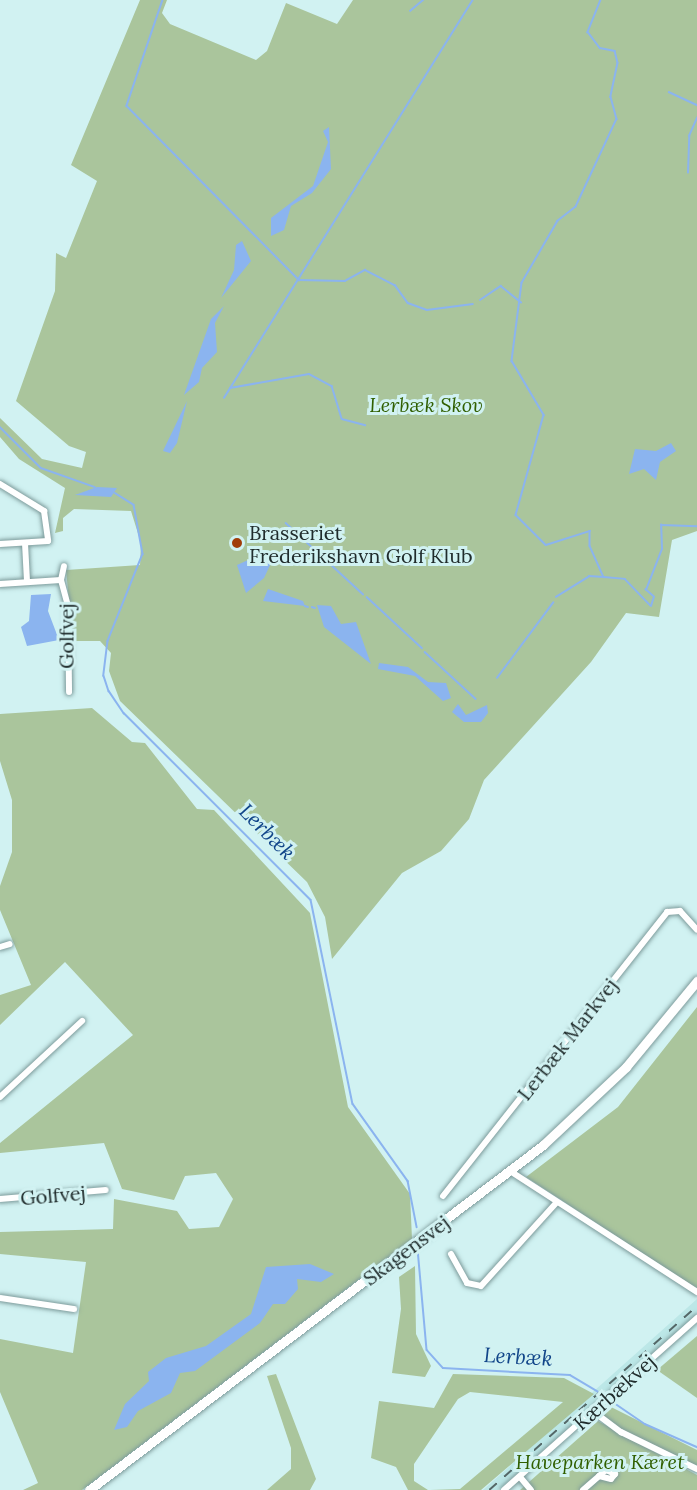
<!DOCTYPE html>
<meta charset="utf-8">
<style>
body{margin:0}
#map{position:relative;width:697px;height:1490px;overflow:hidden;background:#d1f2f2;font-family:Lora,serif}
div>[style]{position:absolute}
.built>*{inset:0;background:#bce7e7}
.green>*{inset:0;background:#aac59c}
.water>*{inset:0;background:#8bb4ef}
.stream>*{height:1.5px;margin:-0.75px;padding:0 0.75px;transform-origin:0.75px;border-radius:0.75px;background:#8bb4ef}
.roads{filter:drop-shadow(0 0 2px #7d9b9b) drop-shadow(0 0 2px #7d9b9b)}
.street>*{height:6px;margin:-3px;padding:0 3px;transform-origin:3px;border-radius:3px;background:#fff}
.primary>*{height:9px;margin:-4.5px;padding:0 4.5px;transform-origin:4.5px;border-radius:4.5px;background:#fff}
.rail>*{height:1.5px;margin-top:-0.75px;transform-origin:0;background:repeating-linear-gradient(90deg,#546767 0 10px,transparent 0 20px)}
.dots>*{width:16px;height:16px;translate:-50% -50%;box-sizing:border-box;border:3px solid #d1f2f2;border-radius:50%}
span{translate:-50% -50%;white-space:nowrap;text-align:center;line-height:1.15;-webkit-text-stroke:6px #d1f2f2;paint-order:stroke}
.park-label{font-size:20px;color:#305f00;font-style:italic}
.poi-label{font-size:20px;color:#202c2c}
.left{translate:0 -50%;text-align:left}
.street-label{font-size:20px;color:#202c2c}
.water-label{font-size:21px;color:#114589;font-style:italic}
</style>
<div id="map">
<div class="built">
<div style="clip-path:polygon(697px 1299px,697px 1315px,610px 1392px,604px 1390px,600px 1401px,498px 1490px,483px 1490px)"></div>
</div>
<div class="green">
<div style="clip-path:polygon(140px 0,167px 0,162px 13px,170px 24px,256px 60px,267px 51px,286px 3px,337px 24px,353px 0,697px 0,697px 531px,672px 540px,659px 617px,626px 613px,591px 662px,484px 780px,469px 819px,441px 851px,402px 873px,332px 959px,325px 917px,307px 882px,120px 701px,109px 671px,111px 653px,100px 641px,73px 641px,66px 570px,140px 565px,141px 543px,131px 511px,74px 509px,63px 518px,63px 531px,55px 533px,65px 488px,19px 459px,0 437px,0 418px,42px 459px,82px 468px,86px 452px,69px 446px,16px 401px,55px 291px,56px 253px,66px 258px,97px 181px,71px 165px)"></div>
<div style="clip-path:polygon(92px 708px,132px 742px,145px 743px,197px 809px,214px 810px,310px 913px,348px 1107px,410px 1194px,412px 1239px,82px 1490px,23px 1490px,38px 1483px,0 1392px,0 1339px,73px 1353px,86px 1262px,0 1254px,0 1232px,113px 1229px,114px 1199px,177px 1211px,189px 1229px,219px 1227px,233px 1199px,216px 1173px,185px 1176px,174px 1200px,122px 1189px,104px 1143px,0 1153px,0 1143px,133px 1035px,65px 962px,0 1025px,0 995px,31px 985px,0 910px,0 886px,12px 852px,12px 800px,0 761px,0 714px)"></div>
<div style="clip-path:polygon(697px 1007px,697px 1289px,526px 1177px,618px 1107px)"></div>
<div style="clip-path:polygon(415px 1266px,416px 1334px,431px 1366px,425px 1377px,392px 1373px,401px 1309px,399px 1277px)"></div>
<div style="clip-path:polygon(697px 1336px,697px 1398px,657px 1370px)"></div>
<div style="clip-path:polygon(276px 1374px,316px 1479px,310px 1490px,267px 1490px,291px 1469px,291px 1448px,267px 1376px)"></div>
<div style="clip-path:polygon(453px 1374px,564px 1378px,594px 1394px,481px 1490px,430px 1490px,460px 1489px,563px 1402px,470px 1392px,458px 1399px,414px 1464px,414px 1481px,428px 1490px,408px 1490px,396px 1467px,371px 1458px,379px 1401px,434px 1408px)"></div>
<div style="clip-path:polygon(603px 1403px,697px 1450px,697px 1466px,611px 1424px,598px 1412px)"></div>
<div style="clip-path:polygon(598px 1421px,697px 1475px,697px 1490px,520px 1490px)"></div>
</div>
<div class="water">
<div style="clip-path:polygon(329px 127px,331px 169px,312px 193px,291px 206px,284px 230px,271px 236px,271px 218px,313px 186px,328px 142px,323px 131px)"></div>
<div style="clip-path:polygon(242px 241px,251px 261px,221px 298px,234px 270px,236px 245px)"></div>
<div style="clip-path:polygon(224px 306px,215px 323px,217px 352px,202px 368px,199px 382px,184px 395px,211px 319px)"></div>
<div style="clip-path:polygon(187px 401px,177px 443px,170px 453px,163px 451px)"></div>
<div style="clip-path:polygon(671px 443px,676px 451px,660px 462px,656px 480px,644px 469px,629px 474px,635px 449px,656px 451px)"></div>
<div style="clip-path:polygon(97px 487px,117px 488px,111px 497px,75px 495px)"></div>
<div style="clip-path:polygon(257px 556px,272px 561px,264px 578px,246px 593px,237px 565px)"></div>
<div style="clip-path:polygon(268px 589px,303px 601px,305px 606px,263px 601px)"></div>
<div style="clip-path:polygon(51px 594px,48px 611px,59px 640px,27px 646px,21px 627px,29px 621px,31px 595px)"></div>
<div style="clip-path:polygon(317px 605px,331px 606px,341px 624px,356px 622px,371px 664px,324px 627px)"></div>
<div style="clip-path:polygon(379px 663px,408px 667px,428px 682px,446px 683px,451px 698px,443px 701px,415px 676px,378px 669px)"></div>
<div style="clip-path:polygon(458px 704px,466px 715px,487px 705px,488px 713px,481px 722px,464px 722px,452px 712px)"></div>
<div style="clip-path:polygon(310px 1264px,334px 1274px,321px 1282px,297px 1279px,298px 1289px,285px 1304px,273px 1304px,260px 1323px,195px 1371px,180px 1373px,171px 1393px,138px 1411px,127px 1427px,114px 1430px,125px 1404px,149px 1381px,148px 1372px,166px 1358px,206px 1346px,251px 1314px,266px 1267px)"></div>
</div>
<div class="stream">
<div style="left:163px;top:0;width:112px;rotate:108.8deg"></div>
<div style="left:127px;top:106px;width:245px;rotate:45.3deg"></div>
<div style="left:299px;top:280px;width:46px;rotate:1.2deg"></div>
<div style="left:345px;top:281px;width:23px;rotate:-29deg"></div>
<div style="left:365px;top:270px;width:34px;rotate:27deg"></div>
<div style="left:395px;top:285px;width:22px;rotate:54deg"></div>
<div style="left:408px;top:303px;width:20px;rotate:20deg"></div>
<div style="left:427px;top:310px;width:46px;rotate:-7.4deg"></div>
<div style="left:601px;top:0;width:35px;rotate:112deg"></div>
<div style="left:588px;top:32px;width:20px;rotate:53deg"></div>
<div style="left:600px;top:48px;width:15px;rotate:11deg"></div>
<div style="left:615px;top:51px;width:12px;rotate:76deg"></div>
<div style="left:618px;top:63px;width:35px;rotate:102deg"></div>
<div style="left:611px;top:97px;width:23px;rotate:75deg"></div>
<div style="left:617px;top:119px;width:97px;rotate:115deg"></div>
<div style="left:576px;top:207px;width:23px;rotate:142deg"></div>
<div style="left:558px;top:221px;width:72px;rotate:120.1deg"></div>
<div style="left:522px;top:283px;width:79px;rotate:97.3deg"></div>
<div style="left:512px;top:361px;width:63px;rotate:59.3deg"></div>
<div style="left:544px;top:415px;width:104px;rotate:105.6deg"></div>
<div style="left:516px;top:515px;width:42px;rotate:45deg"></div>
<div style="left:546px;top:545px;width:46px;rotate:-17.7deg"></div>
<div style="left:590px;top:531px;width:15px;rotate:90deg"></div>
<div style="left:590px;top:546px;width:34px;rotate:66deg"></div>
<div style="left:604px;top:577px;width:21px;rotate:5deg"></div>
<div style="left:625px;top:579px;width:37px;rotate:46deg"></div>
<div style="left:651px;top:606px;width:9px;rotate:-72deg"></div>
<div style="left:654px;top:597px;width:11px;rotate:-139deg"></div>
<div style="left:646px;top:590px;width:44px;rotate:-68.7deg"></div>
<div style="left:662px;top:549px;width:24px;rotate:-92deg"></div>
<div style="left:661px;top:525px;width:36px;rotate:2deg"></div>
<div style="left:410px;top:11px;width:17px;rotate:-40deg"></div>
<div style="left:669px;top:92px;width:31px;rotate:25deg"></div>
<div style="left:688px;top:173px;width:37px;rotate:-88deg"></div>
<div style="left:689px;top:136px;width:20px;rotate:-66deg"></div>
<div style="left:480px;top:300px;width:25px;rotate:-34deg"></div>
<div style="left:501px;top:286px;width:26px;rotate:39deg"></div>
<div style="left:230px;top:388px;width:80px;rotate:-10deg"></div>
<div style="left:309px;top:374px;width:26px;rotate:28deg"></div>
<div style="left:332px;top:386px;width:34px;rotate:73deg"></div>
<div style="left:342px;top:419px;width:24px;rotate:15deg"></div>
<div style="left:224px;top:398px;width:469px;rotate:-58deg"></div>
<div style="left:0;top:427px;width:58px;rotate:45deg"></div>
<div style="left:41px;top:468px;width:57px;rotate:19.4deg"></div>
<div style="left:115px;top:493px;width:22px;rotate:32deg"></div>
<div style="left:134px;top:505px;width:50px;rotate:79.6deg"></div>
<div style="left:143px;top:554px;width:94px;rotate:111.9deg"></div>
<div style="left:108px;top:641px;width:35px;rotate:97deg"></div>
<div style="left:104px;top:676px;width:16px;rotate:72deg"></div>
<div style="left:109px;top:691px;width:27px;rotate:56deg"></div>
<div style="left:124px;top:713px;width:264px;rotate:45deg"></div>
<div style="left:311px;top:900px;width:208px;rotate:78.4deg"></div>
<div style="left:353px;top:1104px;width:95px;rotate:54.5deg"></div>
<div style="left:408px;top:1181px;width:47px;rotate:78.9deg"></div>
<div style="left:286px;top:523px;width:105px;rotate:42.7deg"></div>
<div style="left:367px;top:597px;width:75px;rotate:42.8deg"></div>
<div style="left:556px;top:597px;width:39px;rotate:-32deg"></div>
<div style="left:589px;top:576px;width:15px;rotate:4deg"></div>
<div style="left:305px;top:606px;width:3px;rotate:18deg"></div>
<div style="left:312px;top:607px;width:3px;rotate:18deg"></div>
<div style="left:425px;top:652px;width:69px;rotate:42.7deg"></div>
<div style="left:497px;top:678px;width:94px;rotate:-53.3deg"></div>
<div style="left:418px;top:1249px;width:101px;rotate:84.9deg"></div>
<div style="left:427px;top:1350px;width:24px;rotate:48deg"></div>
<div style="left:443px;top:1368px;width:127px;rotate:3.2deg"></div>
<div style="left:570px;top:1375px;width:43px;rotate:30.7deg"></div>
<div style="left:610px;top:1400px;width:42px;rotate:34.4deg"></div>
<div style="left:645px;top:1424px;width:57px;rotate:23.9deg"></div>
</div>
<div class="roads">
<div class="street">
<div style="left:0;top:484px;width:52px;rotate:31.5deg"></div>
<div style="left:44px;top:511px;width:30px;rotate:82deg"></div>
<div style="left:48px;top:541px;width:48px;rotate:176.4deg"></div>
<div style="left:25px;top:543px;width:39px;rotate:87deg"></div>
<div style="left:61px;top:580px;width:27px;rotate:75deg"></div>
<div style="left:68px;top:606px;width:86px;rotate:89.3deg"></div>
<div style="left:0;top:584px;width:61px;rotate:-3.8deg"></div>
<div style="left:61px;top:580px;width:14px;rotate:-78deg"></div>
<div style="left:0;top:947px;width:10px;rotate:-17deg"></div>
<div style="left:0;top:1097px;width:112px;rotate:-42.8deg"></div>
<div style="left:510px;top:1171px;width:223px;rotate:32.9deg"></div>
<div style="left:443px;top:1196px;width:362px;rotate:-51.7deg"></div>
<div style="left:667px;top:912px;width:13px;rotate:-4deg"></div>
<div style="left:680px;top:911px;width:25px;rotate:48deg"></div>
<div style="left:0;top:1199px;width:106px;rotate:-4.9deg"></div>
<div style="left:451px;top:1254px;width:33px;rotate:61deg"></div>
<div style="left:467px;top:1283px;width:14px;rotate:12deg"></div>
<div style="left:481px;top:1286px;width:112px;rotate:-47.9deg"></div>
<div style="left:0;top:1298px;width:75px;rotate:8.5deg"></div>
<div style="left:594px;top:1412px;width:34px;rotate:37deg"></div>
<div style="left:621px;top:1432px;width:85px;rotate:26deg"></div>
<div style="left:520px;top:1477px;width:17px;rotate:50deg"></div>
<div style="left:504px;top:1490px;width:259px;rotate:-41.7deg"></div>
<div style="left:583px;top:1490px;width:21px;rotate:-41deg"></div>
<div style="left:599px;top:1476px;width:9px;rotate:-41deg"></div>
<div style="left:606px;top:1470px;width:10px;rotate:24deg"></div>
<div style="left:615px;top:1474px;width:6px;rotate:129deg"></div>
<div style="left:611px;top:1479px;width:12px;rotate:-166deg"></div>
</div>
<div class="primary">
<div style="left:89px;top:1490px;width:570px;rotate:-37.23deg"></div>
<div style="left:543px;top:1145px;width:114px;rotate:-43.2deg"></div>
<div style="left:626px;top:1067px;width:112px;rotate:-50.5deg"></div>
</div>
</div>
<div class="rail">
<div style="left:489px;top:1490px;width:278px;rotate:-41.5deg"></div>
</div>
<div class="dots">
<div style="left:237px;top:543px;background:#a13d09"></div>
</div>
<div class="park-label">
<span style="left:426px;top:404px">Lerbæk Skov</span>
<span style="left:600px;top:1461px">Haveparken Kæret</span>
</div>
<div class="poi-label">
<span class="left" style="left:249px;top:544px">Brasseriet<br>Frederikshavn Golf Klub</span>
</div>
<div class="street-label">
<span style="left:66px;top:636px;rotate:-90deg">Golfvej</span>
<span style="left:567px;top:1039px;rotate:-52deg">Lerbæk Markvej</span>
<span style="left:53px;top:1195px;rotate:-5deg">Golfvej</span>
<span style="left:406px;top:1250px;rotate:-37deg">Skagensvej</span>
<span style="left:614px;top:1392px;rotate:-42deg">Kærbækvej</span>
</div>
<div class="water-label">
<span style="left:267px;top:832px;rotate:45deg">Lerbæk</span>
<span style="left:518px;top:1357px;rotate:3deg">Lerbæk</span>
</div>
</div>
